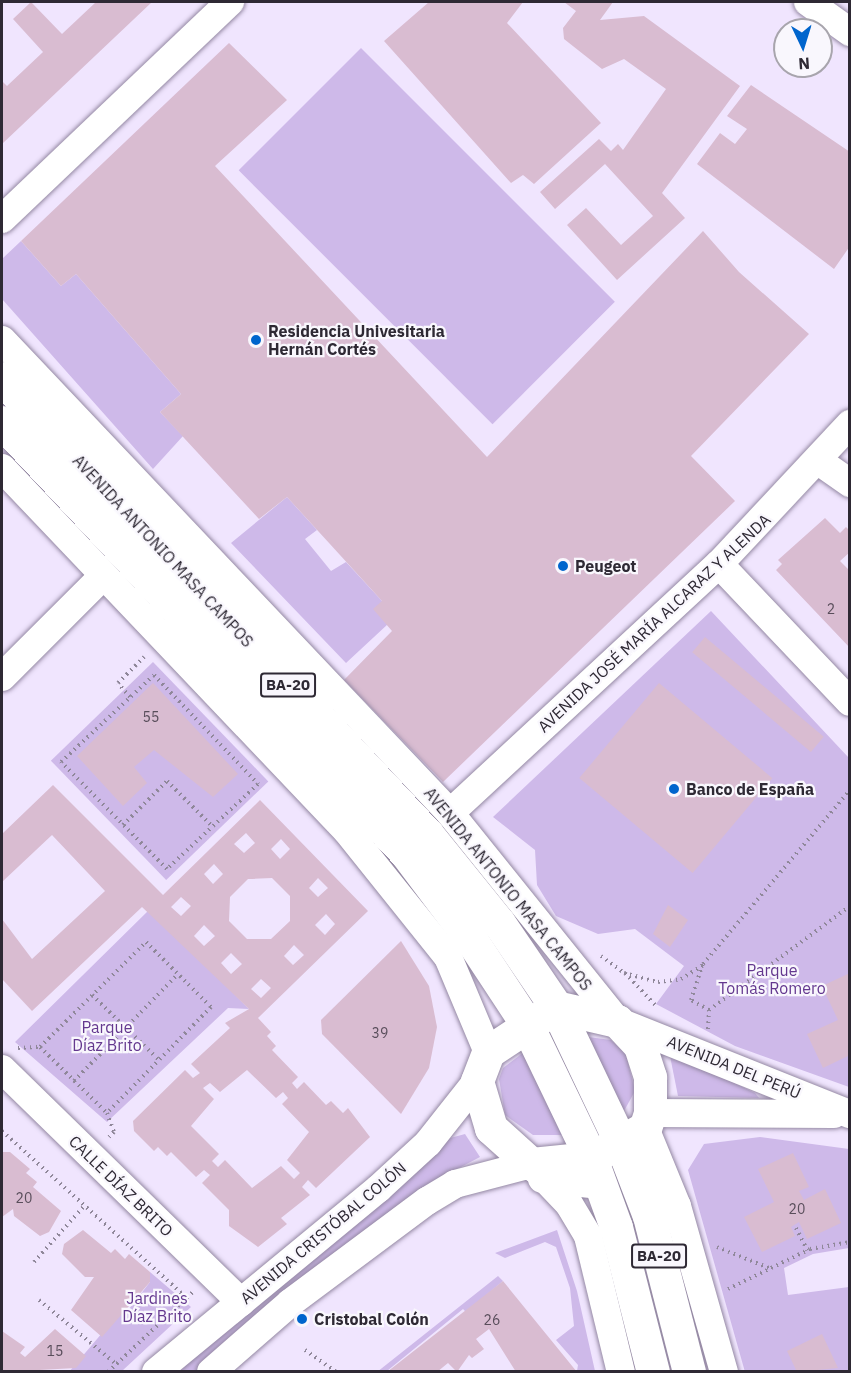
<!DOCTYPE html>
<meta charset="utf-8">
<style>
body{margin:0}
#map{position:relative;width:851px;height:1373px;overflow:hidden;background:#f0e5fe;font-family:"IBM Plex Sans",sans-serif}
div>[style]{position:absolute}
.green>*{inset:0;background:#ceb9e9;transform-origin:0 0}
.building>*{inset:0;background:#d9bcd1;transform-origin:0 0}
.path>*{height:4px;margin-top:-2px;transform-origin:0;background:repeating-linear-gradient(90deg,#8f8799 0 1.5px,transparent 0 6px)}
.roads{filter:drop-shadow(0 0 2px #9488a3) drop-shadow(0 0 2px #9488a3)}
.minor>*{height:28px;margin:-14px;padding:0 14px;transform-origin:14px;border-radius:14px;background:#fff}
.highway>*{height:33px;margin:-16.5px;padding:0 16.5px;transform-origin:16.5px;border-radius:16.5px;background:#fff}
.dots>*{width:16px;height:16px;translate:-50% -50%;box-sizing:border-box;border:3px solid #f9f7fd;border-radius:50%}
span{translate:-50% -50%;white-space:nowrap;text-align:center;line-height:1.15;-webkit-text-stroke:4.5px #f9f7fd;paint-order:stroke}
.number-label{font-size:14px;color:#594e5b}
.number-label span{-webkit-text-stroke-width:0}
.shield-label span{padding:2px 4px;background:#f9f7fd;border:2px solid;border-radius:4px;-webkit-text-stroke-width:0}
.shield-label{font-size:15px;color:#2e2934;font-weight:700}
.poi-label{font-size:16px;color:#2e2934;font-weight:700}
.left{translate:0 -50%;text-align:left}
.street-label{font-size:16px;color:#2e2934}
.park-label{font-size:16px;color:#64388f}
.frame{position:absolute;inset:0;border:3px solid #2e2934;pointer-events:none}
.north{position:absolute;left:773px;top:18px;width:60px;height:60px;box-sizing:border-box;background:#f9f7fd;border:2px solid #a8a5ad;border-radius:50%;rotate:176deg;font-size:16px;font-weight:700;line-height:24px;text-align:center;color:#2e2934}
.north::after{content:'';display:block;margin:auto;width:21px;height:27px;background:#0065cd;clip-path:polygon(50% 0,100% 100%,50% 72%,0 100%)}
</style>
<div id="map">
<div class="green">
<div style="left:361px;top:48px;width:359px;height:173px;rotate:45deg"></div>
<div style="clip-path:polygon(21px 241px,61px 286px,76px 274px,181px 394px,160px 412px,183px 436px,153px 469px,2px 299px,2px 259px)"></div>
<div style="clip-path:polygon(287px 497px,317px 530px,305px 539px,331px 571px,346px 562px,382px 601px,388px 624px,346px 663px,231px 543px)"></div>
<div style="clip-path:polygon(711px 611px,849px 758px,849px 1087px,735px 1046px,656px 1004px,684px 966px,635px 929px,598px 934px,556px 916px,537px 885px,535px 850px,493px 817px)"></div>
<div style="left:153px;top:662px;width:166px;height:142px;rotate:46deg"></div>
<div style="clip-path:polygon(150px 909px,249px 1009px,228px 1008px,107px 1122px,15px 1042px)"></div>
<div style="clip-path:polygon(588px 1037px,611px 1040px,626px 1054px,635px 1091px,624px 1111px)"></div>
<div style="clip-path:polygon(669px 1051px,755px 1093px,759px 1098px,678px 1096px)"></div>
<div style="clip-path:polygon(524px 1052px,564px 1135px,533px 1135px,505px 1115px,499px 1079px,503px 1068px)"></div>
<div style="clip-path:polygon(465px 1134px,480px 1157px,438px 1179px,196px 1371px,175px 1372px,443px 1140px)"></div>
<div style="clip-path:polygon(760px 1137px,849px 1149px,849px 1248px,813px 1254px,784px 1268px,788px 1295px,849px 1287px,849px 1371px,745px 1372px,688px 1170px,704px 1144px)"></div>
<div style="clip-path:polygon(557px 1230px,577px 1291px,595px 1371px,577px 1371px,578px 1365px,556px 1340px,574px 1326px,570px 1288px,556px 1247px,545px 1242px,505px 1258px,495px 1253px)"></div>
<div style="clip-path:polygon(150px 1272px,191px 1307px,122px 1371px,69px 1372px,125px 1306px,129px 1309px,150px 1282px)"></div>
<div style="clip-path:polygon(498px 1276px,503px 1281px,466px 1312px,463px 1309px,387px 1371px,377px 1372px)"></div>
</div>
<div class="building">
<div style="clip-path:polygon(31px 2px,62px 34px,96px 2px,152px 2px,2px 144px,2px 81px,7px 86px,43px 52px,13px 19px)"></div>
<div style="clip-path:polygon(429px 2px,523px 2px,507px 23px,601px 123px,534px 184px,523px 175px,511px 183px,384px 41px)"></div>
<div style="clip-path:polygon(564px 2px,613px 2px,600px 20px,644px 16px,740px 86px,662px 193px,685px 218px,617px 280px,567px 225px,586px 208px,621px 245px,653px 216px,605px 164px,555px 209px,540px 192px,599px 139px,611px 151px,618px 144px,623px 150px,666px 89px,624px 59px,602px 69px,564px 39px,563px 28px,576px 11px)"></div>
<div style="clip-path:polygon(229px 43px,287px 100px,215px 166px,487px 457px,703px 231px,739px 272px,809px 334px,691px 456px,735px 501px,443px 782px,344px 680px,392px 631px,373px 609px,382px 601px,287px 497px,259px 519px,160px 412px,181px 394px,76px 274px,61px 286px,21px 241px)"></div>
<div style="clip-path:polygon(751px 85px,850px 152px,850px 246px,834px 269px,697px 164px,720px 133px,735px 144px,747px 129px,727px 116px)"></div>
<div style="clip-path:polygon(825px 518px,840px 533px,846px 527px,850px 531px,850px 552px,840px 561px,850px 571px,850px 648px,776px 570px,782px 564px,778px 560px)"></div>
<div style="left:705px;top:637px;width:155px;height:20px;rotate:40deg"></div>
<div style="clip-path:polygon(153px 683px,238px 774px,213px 797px,154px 750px,134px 767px,147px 783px,123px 806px,77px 756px)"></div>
<div style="left:659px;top:683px;width:148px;height:124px;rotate:40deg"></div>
<div style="clip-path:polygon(evenodd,53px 785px,163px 895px,260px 800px,368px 911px,258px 1018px,271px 1032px,267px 1036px,276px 1046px,272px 1050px,298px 1077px,292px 1083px,297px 1089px,304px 1082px,326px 1105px,331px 1101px,343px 1113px,348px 1108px,370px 1137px,316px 1188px,308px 1180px,302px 1187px,310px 1195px,281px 1218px,287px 1224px,258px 1247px,229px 1226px,229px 1210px,202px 1183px,210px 1175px,204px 1170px,196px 1177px,171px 1152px,167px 1156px,158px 1147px,154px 1151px,134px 1131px,133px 1121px,185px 1070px,193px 1078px,200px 1073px,191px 1064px,230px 1028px,225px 1023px,249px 1009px,142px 907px,32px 1011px,2px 979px,2px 919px,32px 959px,105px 891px,52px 835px,2px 882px,2px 834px,53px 785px,246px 833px,255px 843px,244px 853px,234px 844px,246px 833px,53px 785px,281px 839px,290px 849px,280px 859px,271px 849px,281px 839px,53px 785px,214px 864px,223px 874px,213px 884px,204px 874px,214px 864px,53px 785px,272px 878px,290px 896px,290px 921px,271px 939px,247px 939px,229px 921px,230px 897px,248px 879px,272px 878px,53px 785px,318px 878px,328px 888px,318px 897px,309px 888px,318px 878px,53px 785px,181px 897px,191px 906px,181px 916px,171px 907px,181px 897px,53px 785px,326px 914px,335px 924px,325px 935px,315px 925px,326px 914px,53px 785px,204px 925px,215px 936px,204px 946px,194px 936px,204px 925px,53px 785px,294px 945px,304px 955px,293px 965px,284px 956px,294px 945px,53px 785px,231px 953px,242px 964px,231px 974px,221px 963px,231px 953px,53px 785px,261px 979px,271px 988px,261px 998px,251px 989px,261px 979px,53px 785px,247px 1070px,276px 1098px,283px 1092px,288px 1098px,282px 1104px,309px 1132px,287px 1160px,300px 1173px,294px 1179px,281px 1166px,252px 1188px,225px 1160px,218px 1167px,212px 1161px,219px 1154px,191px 1126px,214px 1099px,203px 1088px,210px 1083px,220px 1092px,247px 1070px)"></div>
<div style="clip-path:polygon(668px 905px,688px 920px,670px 947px,653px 934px)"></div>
<div style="clip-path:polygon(401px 941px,429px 986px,437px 1027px,429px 1068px,401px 1114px,322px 1034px,321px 1020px)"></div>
<div style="clip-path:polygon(850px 973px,850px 1055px,823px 1068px,807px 1034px,838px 1020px,822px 986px)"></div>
<div style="clip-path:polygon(2px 1152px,10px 1152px,30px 1169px,26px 1173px,37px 1182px,33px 1187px,61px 1211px,49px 1232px,40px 1236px,14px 1216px,13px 1209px,2px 1217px)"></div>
<div style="clip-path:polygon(793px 1153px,809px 1187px,799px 1191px,804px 1200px,825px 1189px,841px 1223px,807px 1239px,799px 1222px,791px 1227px,795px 1236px,762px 1252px,744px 1217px,774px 1202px,758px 1169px)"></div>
<div style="clip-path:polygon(83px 1230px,111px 1253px,115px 1249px,125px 1259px,129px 1254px,150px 1272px,150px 1282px,102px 1337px,71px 1310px,94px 1277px,85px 1277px,62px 1254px,64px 1244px)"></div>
<div style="clip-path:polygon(503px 1281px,577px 1372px,516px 1372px,489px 1329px,476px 1339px,484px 1349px,472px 1358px,469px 1355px,457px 1372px,448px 1363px,437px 1372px,387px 1372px)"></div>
<div style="clip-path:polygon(55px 1329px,86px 1356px,76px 1368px,2px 1372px,2px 1331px,25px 1347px,20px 1353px,25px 1357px)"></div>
<div style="clip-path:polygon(822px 1334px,838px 1368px,797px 1372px,787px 1351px)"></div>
</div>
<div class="path">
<div style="left:154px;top:675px;width:151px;rotate:46.3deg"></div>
<div style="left:258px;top:784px;width:125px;rotate:137deg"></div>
<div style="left:167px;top:869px;width:151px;rotate:-134.7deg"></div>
<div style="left:61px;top:762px;width:127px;rotate:-43.1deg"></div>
<div style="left:130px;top:697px;width:18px;rotate:-131deg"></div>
<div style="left:118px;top:683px;width:37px;rotate:-45deg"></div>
<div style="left:123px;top:825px;width:62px;rotate:-45deg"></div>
<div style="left:167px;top:781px;width:65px;rotate:45deg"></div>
<div style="left:601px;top:956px;width:29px;rotate:36deg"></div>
<div style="left:624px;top:973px;width:35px;rotate:15deg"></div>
<div style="left:658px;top:982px;width:23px;rotate:-7deg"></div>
<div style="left:681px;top:979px;width:26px;rotate:-32deg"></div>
<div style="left:625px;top:973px;width:47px;rotate:46.7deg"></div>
<div style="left:92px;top:995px;width:93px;rotate:44.1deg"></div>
<div style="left:709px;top:1010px;width:21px;rotate:-151deg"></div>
<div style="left:691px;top:1000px;width:38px;rotate:-72deg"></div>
<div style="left:703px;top:964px;width:228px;rotate:-49.8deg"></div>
<div style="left:708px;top:1029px;width:19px;rotate:-87deg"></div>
<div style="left:709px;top:1010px;width:175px;rotate:-36.4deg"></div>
<div style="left:40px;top:1047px;width:149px;rotate:-44.7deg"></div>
<div style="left:146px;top:942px;width:92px;rotate:45deg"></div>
<div style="left:211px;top:1007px;width:148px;rotate:134.5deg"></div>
<div style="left:18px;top:1048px;width:22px;rotate:-3deg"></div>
<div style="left:40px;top:1047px;width:94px;rotate:44.6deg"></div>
<div style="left:107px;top:1113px;width:20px;rotate:70deg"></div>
<div style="left:114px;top:1132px;width:7px;rotate:135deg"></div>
<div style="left:74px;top:1081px;width:149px;rotate:-45.8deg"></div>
<div style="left:2px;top:1131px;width:249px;rotate:42.1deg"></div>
<div style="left:796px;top:1228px;width:25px;rotate:63deg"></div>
<div style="left:717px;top:1247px;width:56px;rotate:22deg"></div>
<div style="left:34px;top:1262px;width:75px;rotate:-48.2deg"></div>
<div style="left:728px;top:1289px;width:91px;rotate:-26deg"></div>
<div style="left:810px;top:1249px;width:41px;rotate:-9.9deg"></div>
<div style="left:39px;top:1300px;width:100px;rotate:39.7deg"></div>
<div style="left:305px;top:1350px;width:39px;rotate:35deg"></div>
<div style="left:108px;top:1372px;width:118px;rotate:-43.3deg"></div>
</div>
<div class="roads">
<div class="minor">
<div style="left:808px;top:2px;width:52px;rotate:35.5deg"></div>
<div style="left:2px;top:219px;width:315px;rotate:-43.6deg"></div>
<div style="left:2px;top:340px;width:651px;rotate:46.55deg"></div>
<div style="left:450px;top:813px;width:267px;rotate:51.2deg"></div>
<div style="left:617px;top:1021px;width:251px;rotate:21.8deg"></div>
<div style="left:820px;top:462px;width:37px;rotate:35deg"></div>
<div style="left:2px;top:468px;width:501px;rotate:46.46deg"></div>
<div style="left:347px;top:831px;width:161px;rotate:51.3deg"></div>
<div style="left:448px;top:957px;width:103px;rotate:67.2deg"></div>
<div style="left:719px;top:564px;width:190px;rotate:46.5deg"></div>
<div style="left:2px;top:677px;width:143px;rotate:-45deg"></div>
<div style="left:450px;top:813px;width:367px;rotate:-42.8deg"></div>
<div style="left:719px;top:564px;width:192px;rotate:-46.9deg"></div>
<div style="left:2px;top:1069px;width:334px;rotate:44.3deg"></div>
<div style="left:650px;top:1113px;width:184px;rotate:0.3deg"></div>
<div style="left:645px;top:1128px;width:84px;rotate:67.7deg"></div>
<div style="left:677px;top:1206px;width:173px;rotate:74.2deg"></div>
<div style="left:542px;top:1179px;width:59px;rotate:5.8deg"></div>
<div style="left:156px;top:1372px;width:288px;rotate:-39.5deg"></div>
<div style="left:378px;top:1189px;width:68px;rotate:-42.6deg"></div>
<div style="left:428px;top:1143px;width:79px;rotate:-51.7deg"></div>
<div style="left:211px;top:1372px;width:105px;rotate:-41.1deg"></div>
<div style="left:290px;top:1303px;width:171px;rotate:-36.7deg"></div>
<div style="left:427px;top:1201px;width:33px;rotate:-31deg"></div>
<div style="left:455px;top:1184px;width:79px;rotate:-14.7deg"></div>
<div style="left:531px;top:1164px;width:55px;rotate:46.5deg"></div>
<div style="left:569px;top:1204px;width:37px;rotate:59deg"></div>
<div style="left:588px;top:1236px;width:140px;rotate:76.4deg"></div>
</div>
<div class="highway">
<div style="left:2px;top:378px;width:623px;rotate:47.02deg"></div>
<div style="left:427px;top:834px;width:114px;rotate:51deg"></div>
<div style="left:499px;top:923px;width:102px;rotate:55.8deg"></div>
<div style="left:556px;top:1007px;width:151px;rotate:64.5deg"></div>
<div style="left:621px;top:1143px;width:78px;rotate:69deg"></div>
<div style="left:649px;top:1216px;width:161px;rotate:75.6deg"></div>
<div style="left:2px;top:422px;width:591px;rotate:46.85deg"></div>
<div style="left:406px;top:853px;width:110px;rotate:53.1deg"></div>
<div style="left:472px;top:941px;width:98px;rotate:56.6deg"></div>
<div style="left:526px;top:1023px;width:150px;rotate:64.3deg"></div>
<div style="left:591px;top:1158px;width:73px;rotate:70.1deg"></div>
<div style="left:616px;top:1227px;width:150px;rotate:75.7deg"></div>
<div style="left:556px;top:1007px;width:63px;rotate:12.9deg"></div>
<div style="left:617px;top:1021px;width:34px;rotate:47deg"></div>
<div style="left:640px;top:1046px;width:33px;rotate:72deg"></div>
<div style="left:650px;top:1077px;width:36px;rotate:90deg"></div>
<div style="left:650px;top:1113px;width:16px;rotate:108deg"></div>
<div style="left:645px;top:1128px;width:62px;rotate:150.9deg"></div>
<div style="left:591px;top:1158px;width:60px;rotate:174.3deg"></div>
<div style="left:531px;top:1164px;width:54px;rotate:-138deg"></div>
<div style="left:491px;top:1128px;width:49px;rotate:-106.6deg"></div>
<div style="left:477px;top:1081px;width:31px;rotate:-69deg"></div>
<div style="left:488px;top:1052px;width:82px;rotate:-33.5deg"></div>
</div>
</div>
<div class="dots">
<div style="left:256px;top:340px;background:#0065cd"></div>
<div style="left:563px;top:566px;background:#0065cd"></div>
<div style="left:674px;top:789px;background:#0065cd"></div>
<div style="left:302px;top:1319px;background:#0065cd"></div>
</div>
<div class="number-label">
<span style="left:831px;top:609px">2</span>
<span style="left:151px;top:717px">55</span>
<span style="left:380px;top:1033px">39</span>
<span style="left:24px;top:1198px">20</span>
<span style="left:797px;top:1209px">20</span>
<span style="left:492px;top:1320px">26</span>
<span style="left:55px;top:1351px">15</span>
</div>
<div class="shield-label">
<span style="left:288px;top:685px">BA-20</span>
<span style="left:659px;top:1256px">BA-20</span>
</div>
<div class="poi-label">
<span class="left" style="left:268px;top:340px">Residencia Univesitaria<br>Hernán Cortés</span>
<span class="left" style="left:575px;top:566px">Peugeot</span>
<span class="left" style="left:686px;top:789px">Banco de España</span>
<span class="left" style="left:314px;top:1319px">Cristobal Colón</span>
</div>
<div class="street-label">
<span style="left:163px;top:551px;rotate:47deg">AVENIDA ANTONIO MASA CAMPOS</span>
<span style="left:654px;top:623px;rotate:-43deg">AVENIDA JOSÉ MARÍA ALCARAZ Y ALENDA</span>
<span style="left:508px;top:889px;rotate:51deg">AVENIDA ANTONIO MASA CAMPOS</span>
<span style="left:734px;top:1067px;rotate:22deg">AVENIDA DEL PERÚ</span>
<span style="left:121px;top:1186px;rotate:44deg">CALLE DÍAZ BRITO</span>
<span style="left:323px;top:1233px;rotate:-40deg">AVENIDA CRISTÓBAL COLÓN</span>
</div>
<div class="park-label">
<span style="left:772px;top:979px">Parque<br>Tomás Romero</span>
<span style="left:107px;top:1036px">Parque<br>Díaz Brito</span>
<span style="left:157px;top:1307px">Jardines<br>Díaz Brito</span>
</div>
<div class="frame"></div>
<div class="north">N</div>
</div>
